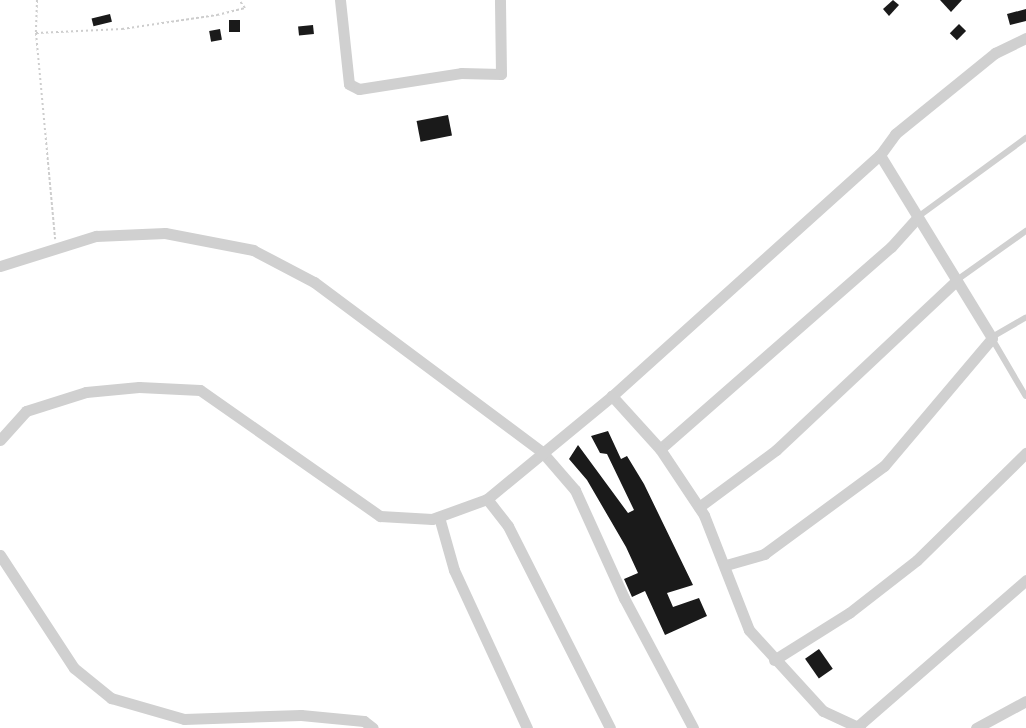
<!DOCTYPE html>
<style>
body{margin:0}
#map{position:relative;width:1026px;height:728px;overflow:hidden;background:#fff;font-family:"Roboto Condensed",sans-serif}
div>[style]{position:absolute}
.building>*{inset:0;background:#1a1a1a;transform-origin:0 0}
.path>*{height:2px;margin-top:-1px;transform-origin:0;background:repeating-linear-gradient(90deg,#cdcdcd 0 2.5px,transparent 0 5px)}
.service>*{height:5.5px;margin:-2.75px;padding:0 2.75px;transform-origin:2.75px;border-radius:2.75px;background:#d0d0d0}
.minor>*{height:11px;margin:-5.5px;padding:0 5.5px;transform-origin:5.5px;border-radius:5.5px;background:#d0d0d0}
span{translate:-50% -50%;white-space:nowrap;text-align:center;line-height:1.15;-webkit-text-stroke:5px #fff;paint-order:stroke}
</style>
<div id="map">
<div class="building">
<div style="clip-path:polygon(893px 0,899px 5px,889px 16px,883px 9px)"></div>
<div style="clip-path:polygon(940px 0,962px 0,951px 12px)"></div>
<div style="clip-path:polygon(1026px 9px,1026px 21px,1010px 25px,1007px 14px)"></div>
<div style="left:110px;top:14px;width:8px;height:19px;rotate:76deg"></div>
<div style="left:229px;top:20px;width:11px;height:12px"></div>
<div style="left:959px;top:24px;width:10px;height:13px;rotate:45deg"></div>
<div style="left:313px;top:25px;width:9px;height:15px;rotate:84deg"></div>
<div style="left:220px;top:29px;width:11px;height:11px;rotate:80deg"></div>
<div style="left:448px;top:115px;width:21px;height:32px;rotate:79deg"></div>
<div style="clip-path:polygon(608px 431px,621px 459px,627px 456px,644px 484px,693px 585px,667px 593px,673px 607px,699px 598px,707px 616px,665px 635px,645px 591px,632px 597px,624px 579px,638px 573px,626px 547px,587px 480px,569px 459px,578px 445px,628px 513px,634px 510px,607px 454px,600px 453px,591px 436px)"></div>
<div style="left:819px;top:649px;width:24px;height:17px;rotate:55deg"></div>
</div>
<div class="path">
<div style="left:37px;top:0;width:33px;rotate:92deg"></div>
<div style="left:36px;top:33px;width:207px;rotate:84.7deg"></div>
<div style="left:36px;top:33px;width:86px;rotate:-2.7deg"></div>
<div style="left:122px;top:29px;width:96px;rotate:-8.4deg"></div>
<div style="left:217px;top:15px;width:29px;rotate:-14deg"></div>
<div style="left:245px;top:8px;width:10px;rotate:-127deg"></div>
</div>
<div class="service">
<div style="left:918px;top:217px;width:134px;rotate:-36.2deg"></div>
<div style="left:957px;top:280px;width:85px;rotate:-35.4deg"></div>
<div style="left:1026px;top:318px;width:39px;rotate:150deg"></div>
<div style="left:992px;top:338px;width:67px;rotate:59.6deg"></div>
</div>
<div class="minor">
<div style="left:340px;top:0;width:84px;rotate:83.9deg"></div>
<div style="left:349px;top:84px;width:11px;rotate:27deg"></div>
<div style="left:359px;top:89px;width:103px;rotate:-8.9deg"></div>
<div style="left:461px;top:73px;width:40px;rotate:1.4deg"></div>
<div style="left:501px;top:74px;width:74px;rotate:-90.8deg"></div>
<div style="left:0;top:266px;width:101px;rotate:-17.4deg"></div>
<div style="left:96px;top:236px;width:69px;rotate:-2.5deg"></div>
<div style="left:165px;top:233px;width:90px;rotate:10.9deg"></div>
<div style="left:253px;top:250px;width:69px;rotate:27.7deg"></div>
<div style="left:314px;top:282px;width:286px;rotate:36.7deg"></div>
<div style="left:543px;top:453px;width:49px;rotate:49.1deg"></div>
<div style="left:575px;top:490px;width:119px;rotate:65.6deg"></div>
<div style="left:624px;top:598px;width:147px;rotate:62deg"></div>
<div style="left:0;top:440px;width:39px;rotate:-48deg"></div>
<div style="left:26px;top:411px;width:63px;rotate:-17.6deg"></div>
<div style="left:86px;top:392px;width:53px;rotate:-5.4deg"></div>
<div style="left:139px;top:387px;width:61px;rotate:2.8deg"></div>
<div style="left:200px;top:390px;width:220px;rotate:35deg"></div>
<div style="left:380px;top:516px;width:52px;rotate:3.3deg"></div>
<div style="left:432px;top:519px;width:59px;rotate:-20deg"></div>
<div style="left:487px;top:499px;width:162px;rotate:-39.5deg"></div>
<div style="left:660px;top:449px;width:307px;rotate:-41.2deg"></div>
<div style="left:891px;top:247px;width:40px;rotate:-48deg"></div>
<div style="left:487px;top:499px;width:34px;rotate:52deg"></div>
<div style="left:508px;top:526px;width:226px;rotate:63.2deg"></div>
<div style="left:699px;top:507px;width:96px;rotate:-36.5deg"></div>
<div style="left:776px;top:450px;width:248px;rotate:-43.2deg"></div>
<div style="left:439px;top:517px;width:55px;rotate:74.2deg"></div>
<div style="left:454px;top:570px;width:174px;rotate:65.2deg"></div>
<div style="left:0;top:555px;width:135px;rotate:56.8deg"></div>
<div style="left:74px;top:668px;width:48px;rotate:39deg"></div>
<div style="left:111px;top:698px;width:76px;rotate:16deg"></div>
<div style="left:184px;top:719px;width:117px;rotate:-2deg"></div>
<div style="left:301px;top:715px;width:63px;rotate:5.4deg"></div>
<div style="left:364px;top:721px;width:11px;rotate:38deg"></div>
<div style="left:726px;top:565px;width:40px;rotate:-16deg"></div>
<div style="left:764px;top:554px;width:149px;rotate:-36.3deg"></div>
<div style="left:884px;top:466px;width:167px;rotate:-49.8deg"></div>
<div style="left:992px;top:338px;width:215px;rotate:-121.5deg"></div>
<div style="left:880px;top:155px;width:26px;rotate:-54deg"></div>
<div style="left:895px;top:134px;width:129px;rotate:-39deg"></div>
<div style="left:995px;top:53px;width:34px;rotate:-26deg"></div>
<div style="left:774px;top:660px;width:89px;rotate:-32.1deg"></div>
<div style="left:849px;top:613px;width:86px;rotate:-37.9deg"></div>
<div style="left:917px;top:560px;width:153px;rotate:-44.5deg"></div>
<div style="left:857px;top:727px;width:224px;rotate:-41deg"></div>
<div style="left:860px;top:728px;width:41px;rotate:-155.3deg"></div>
<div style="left:823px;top:711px;width:110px;rotate:-132.4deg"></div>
<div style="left:749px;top:630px;width:123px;rotate:-111.4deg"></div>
<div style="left:704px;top:515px;width:79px;rotate:-123.7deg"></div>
<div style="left:660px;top:449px;width:72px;rotate:-132.2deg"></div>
<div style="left:612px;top:396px;width:360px;rotate:-42deg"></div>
<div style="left:976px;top:728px;width:57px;rotate:-28.4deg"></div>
</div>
</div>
